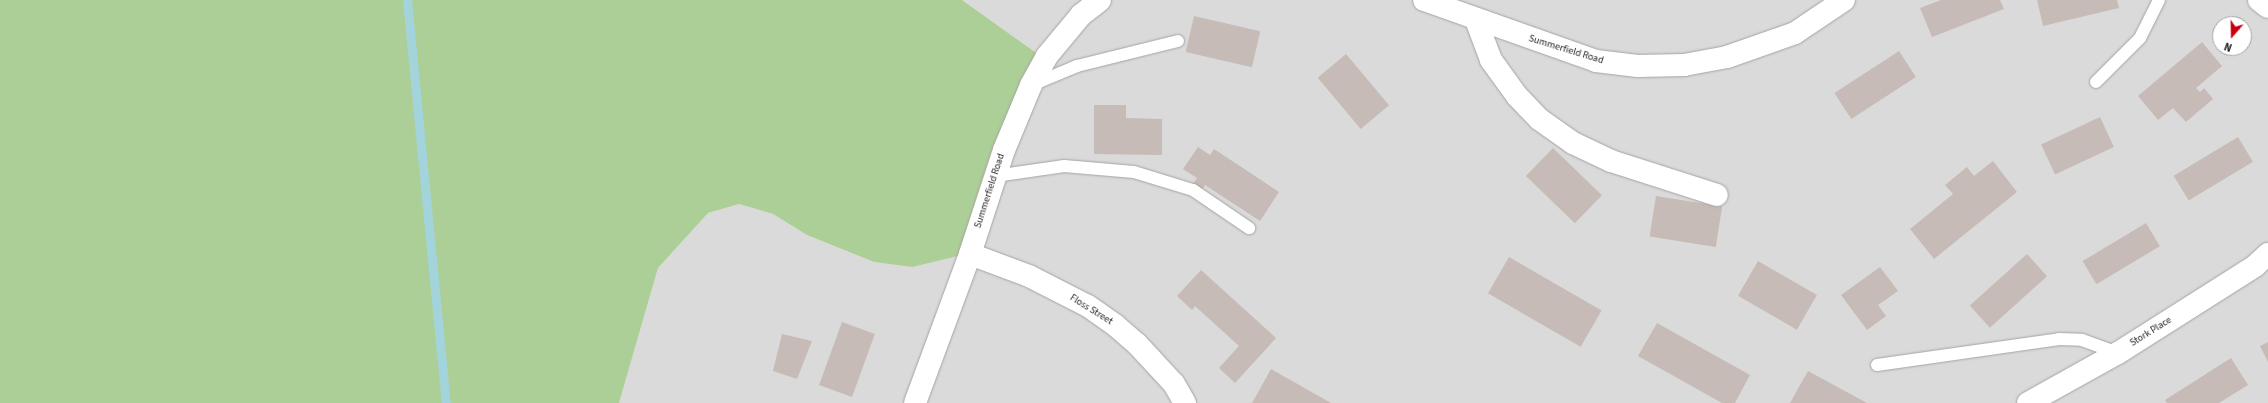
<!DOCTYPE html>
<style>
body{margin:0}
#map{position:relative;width:2268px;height:403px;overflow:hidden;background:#eee9e3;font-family:"Source Sans 3",sans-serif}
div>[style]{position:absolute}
.residential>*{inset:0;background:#dbdada}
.forest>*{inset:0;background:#acce97}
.stream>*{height:9px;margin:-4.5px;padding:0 4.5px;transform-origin:4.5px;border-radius:4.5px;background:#a3d4dc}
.building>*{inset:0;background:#c6bbb6;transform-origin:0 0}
.roads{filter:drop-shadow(0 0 1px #a4a4a4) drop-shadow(0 0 1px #a4a4a4)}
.service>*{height:12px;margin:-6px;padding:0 6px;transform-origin:6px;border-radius:6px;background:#fff}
.minor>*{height:22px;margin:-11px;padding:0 11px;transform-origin:11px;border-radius:11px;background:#fff}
span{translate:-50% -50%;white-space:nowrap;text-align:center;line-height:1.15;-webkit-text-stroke:3px #fff;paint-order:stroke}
.street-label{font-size:10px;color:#1d1d1d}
.north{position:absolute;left:2212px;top:16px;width:40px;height:40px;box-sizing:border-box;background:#fff;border:1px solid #a5a5a5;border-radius:50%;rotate:200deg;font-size:11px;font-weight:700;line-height:16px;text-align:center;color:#1d1d1d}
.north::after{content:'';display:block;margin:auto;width:14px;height:18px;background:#ca0011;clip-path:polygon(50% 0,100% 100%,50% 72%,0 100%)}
</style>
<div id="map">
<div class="residential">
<div style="clip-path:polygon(evenodd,962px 0,2268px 0,2268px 403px,619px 403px,658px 268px,708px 213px,739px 204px,773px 214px,807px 235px,874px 262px,912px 267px,1042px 57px,962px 0,2220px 24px,2244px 24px,2244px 48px,2220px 48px,2220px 24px)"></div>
</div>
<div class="forest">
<div style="clip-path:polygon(0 0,962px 0,1042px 57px,966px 254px,912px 267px,874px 262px,807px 235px,773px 214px,739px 204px,708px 213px,658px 268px,619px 403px,0 403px)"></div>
</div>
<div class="stream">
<div style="left:407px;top:0;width:405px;rotate:84.5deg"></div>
</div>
<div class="building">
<div style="clip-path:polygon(1941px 0,2000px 0,2004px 9px,1932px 37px,1920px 8px)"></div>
<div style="clip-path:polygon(2037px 0,2117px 0,2119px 8px,2043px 26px)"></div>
<div style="left:1194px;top:16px;width:68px;height:37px;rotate:13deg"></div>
<div style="clip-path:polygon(2202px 42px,2222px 66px,2196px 88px,2200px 92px,2204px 88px,2213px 99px,2186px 122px,2173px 108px,2158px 120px,2138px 96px)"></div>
<div style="left:1899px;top:51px;width:31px;height:77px;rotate:57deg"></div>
<div style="left:1346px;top:54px;width:67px;height:37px;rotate:50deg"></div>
<div style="clip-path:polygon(1094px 105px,1126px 105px,1126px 118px,1162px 119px,1162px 155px,1094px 154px)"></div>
<div style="left:2100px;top:117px;width:33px;height:65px;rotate:65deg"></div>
<div style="left:2238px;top:137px;width:29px;height:75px;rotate:59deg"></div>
<div style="clip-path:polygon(1198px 147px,1210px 155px,1214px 149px,1279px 192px,1260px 221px,1205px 185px,1200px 193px,1191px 187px,1197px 178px,1183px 169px)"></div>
<div style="left:1553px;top:148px;width:68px;height:39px;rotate:44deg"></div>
<div style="clip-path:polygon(1993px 161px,2017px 192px,1934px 259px,1910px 229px,1953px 194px,1945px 185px,1967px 167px,1974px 176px)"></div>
<div style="left:1656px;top:196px;width:67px;height:41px;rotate:9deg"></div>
<div style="left:2146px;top:223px;width:27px;height:74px;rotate:59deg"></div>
<div style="left:2027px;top:254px;width:30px;height:77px;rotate:48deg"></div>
<div style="left:1509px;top:257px;width:107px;height:42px;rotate:30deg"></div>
<div style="left:1758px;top:261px;width:68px;height:40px;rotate:30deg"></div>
<div style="clip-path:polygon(1880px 267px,1898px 291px,1878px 305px,1886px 316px,1867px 330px,1841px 295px)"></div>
<div style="clip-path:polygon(1201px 270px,1276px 338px,1235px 383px,1219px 368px,1239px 346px,1195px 306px,1192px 310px,1177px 296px)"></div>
<div style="left:842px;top:322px;width:35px;height:67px;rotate:20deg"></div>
<div style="clip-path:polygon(1657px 323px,1750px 375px,1735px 403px,1722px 403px,1638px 356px)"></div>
<div style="clip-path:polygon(782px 334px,812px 341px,797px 379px,773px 371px)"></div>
<div style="clip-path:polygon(2268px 342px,2268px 362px,2260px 346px)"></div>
<div style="clip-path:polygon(2231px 358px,2248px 385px,2219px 403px,2167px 403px,2165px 400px)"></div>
<div style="clip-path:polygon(1271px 369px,1331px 403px,1252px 403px)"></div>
<div style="clip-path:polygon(1808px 371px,1867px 403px,1790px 403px)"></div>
</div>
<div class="roads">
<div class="service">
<div style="left:2096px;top:82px;width:62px;rotate:-45deg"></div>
<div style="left:2140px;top:38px;width:42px;rotate:-63.4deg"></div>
<div style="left:1034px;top:84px;width:47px;rotate:-22.7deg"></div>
<div style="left:1077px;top:66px;width:104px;rotate:-13.9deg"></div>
<div style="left:995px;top:176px;width:70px;rotate:-8.2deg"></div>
<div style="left:1064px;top:166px;width:70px;rotate:4.9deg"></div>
<div style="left:1134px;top:172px;width:62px;rotate:17deg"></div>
<div style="left:1193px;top:190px;width:68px;rotate:34.2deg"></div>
<div style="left:1877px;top:365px;width:184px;rotate:-8.1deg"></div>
<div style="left:2059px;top:339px;width:23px;rotate:2deg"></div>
<div style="left:2082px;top:340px;width:38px;rotate:20deg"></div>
</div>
<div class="minor">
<div style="left:1424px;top:0;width:182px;rotate:19.5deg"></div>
<div style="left:1596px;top:61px;width:42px;rotate:6.8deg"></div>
<div style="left:1638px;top:66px;width:46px;rotate:-1.2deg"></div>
<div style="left:1684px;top:65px;width:44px;rotate:-10.5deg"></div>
<div style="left:1727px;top:57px;width:72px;rotate:-19.4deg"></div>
<div style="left:1795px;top:33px;width:59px;rotate:-34deg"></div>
<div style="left:2259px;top:0;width:11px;rotate:38deg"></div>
<div style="left:1476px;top:20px;width:43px;rotate:69.4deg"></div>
<div style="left:1491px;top:60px;width:44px;rotate:54.2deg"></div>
<div style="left:1517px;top:96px;width:32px;rotate:46deg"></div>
<div style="left:1539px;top:119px;width:42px;rotate:35.2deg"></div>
<div style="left:1573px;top:143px;width:42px;rotate:25.3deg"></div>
<div style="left:1611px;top:161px;width:111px;rotate:17.8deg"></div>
<div style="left:970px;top:254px;width:63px;rotate:20.4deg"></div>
<div style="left:1029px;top:276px;width:66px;rotate:27deg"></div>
<div style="left:1088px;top:306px;width:33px;rotate:35deg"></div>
<div style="left:1115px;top:325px;width:29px;rotate:41deg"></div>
<div style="left:1137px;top:344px;width:54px;rotate:47.2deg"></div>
<div style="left:1174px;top:384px;width:22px;rotate:60deg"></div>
<div style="left:915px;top:403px;width:159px;rotate:-69.7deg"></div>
<div style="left:970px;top:254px;width:109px;rotate:-71.9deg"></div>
<div style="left:1004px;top:150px;width:70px;rotate:-67.4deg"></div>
<div style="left:1031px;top:85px;width:33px;rotate:-61deg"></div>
<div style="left:1047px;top:56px;width:53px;rotate:-50.3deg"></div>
<div style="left:1081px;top:15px;width:24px;rotate:-38deg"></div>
<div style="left:2028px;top:403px;width:103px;rotate:-29.1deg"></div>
<div style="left:2118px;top:353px;width:162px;rotate:-32.4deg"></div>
<div style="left:2255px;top:266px;width:18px;rotate:-43deg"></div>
</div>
</div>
<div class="street-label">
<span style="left:1566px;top:50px;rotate:17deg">Summerfield Road</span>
<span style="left:990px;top:191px;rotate:-72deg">Summerfield Road</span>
<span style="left:1091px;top:310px;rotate:32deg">Floss Street</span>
<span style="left:2151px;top:332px;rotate:-32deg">Stork Place</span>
</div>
<div class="north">N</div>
</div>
